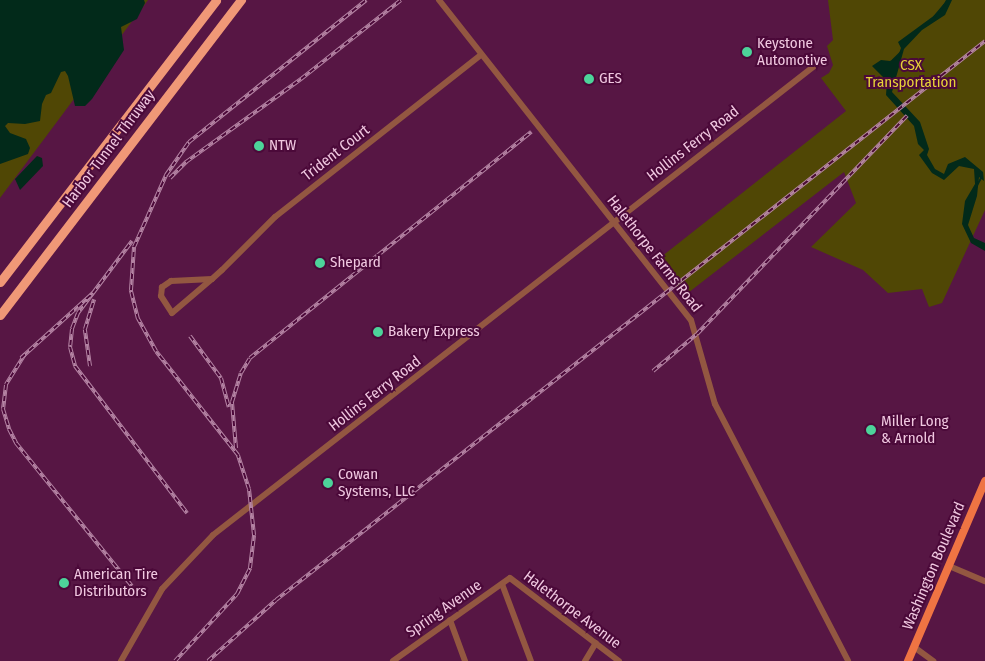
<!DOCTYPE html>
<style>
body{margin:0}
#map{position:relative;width:985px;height:661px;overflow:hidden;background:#571644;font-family:"Fira Sans Condensed",sans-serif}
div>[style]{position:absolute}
.green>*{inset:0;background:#504705}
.water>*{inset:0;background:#022a1a}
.stream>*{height:2px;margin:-1px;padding:0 1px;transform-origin:1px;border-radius:1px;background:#022a1a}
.minor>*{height:6px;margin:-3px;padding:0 3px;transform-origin:3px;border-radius:3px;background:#935741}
.major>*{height:8px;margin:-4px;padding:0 4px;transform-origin:4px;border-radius:4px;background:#ef7443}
.highway>*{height:9px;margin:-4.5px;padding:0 4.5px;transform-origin:4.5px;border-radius:4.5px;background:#f09877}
.rail>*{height:4px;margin-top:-2px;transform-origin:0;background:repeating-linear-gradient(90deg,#4b0939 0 5.5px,#b584a4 0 11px);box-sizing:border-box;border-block:1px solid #b584a4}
.dots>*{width:14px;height:14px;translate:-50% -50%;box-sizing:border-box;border:2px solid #4b0939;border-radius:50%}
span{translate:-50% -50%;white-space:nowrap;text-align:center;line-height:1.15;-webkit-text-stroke:4px #4b0939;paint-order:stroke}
.poi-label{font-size:15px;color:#f0c8e0}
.left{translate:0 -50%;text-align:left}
.park-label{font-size:15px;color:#e6d238}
.street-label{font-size:15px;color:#f0c8e0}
</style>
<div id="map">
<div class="green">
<div style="clip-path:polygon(0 0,148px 0,0 198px)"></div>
<div style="clip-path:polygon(828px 0,985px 0,985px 210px,942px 303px,929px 307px,922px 289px,888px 293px,863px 270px,811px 247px,856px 203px,844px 172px,684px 296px,656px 261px,846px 111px,821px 78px,829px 73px,833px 65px,827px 46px,833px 40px)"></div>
</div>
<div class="water">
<div style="clip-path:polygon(0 0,144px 0,145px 3px,137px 19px,121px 27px,124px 50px,92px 99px,85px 106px,75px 106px,68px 76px,65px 71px,61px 72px,51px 93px,46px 95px,42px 104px,40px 121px,25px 124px,8px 123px,5px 126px,10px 133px,26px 139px,30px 148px,28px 154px,0 164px)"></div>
<div style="clip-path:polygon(946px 0,952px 0,945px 15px,922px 30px,904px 49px,892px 92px,920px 122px,929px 149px,927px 155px,935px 169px,944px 174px,948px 164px,965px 157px,983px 172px,984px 181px,979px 177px,977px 196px,968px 225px,974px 238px,985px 243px,985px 251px,971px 243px,962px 224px,965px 201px,975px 184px,974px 169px,959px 166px,944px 180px,932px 173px,919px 155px,924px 150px,918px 144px,914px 126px,886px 95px,887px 81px,872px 66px,881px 60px,890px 61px,898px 56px,901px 48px,898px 42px,939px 12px)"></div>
<div style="clip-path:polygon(37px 156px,42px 158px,43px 166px,20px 190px,15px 179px)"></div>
</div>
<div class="stream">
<div style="left:934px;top:17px;width:16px;rotate:-50deg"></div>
<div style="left:893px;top:60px;width:10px;rotate:-45deg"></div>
<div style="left:975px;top:189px;width:13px;rotate:-61deg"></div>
</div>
<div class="minor">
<div style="left:439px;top:0;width:407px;rotate:51.8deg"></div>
<div style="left:691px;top:320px;width:87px;rotate:74.1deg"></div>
<div style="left:715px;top:404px;width:289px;rotate:62.6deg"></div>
<div style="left:212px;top:279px;width:41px;rotate:177.2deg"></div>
<div style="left:171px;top:281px;width:11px;rotate:146deg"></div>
<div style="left:162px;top:287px;width:9px;rotate:96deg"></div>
<div style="left:161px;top:296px;width:20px;rotate:57deg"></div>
<div style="left:172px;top:313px;width:52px;rotate:-40.4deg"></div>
<div style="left:212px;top:279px;width:13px;rotate:-42deg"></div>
<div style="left:222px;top:270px;width:75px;rotate:-45deg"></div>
<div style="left:275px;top:217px;width:262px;rotate:-38.2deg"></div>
<div style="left:949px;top:566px;width:39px;rotate:23deg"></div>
<div style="left:502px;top:584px;width:82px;rotate:69.4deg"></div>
<div style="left:450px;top:620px;width:44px;rotate:69.9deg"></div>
<div style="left:914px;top:647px;width:24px;rotate:36deg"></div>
<div style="left:121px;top:661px;width:83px;rotate:-60.3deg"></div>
<div style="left:162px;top:589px;width:74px;rotate:-46.6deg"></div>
<div style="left:213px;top:535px;width:766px;rotate:-37.95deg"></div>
<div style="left:393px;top:661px;width:143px;rotate:-35.4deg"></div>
<div style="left:510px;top:578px;width:137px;rotate:37.3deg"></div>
<div style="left:585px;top:661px;width:21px;rotate:-59deg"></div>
</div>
<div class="major">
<div style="left:908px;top:661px;width:196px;rotate:-66.8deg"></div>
</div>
<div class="highway">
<div style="left:0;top:282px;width:355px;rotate:-52.5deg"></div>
<div style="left:0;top:315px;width:397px;rotate:-52.6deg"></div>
</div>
<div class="rail">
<div style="left:170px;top:178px;width:23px;rotate:-45deg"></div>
<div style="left:186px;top:162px;width:142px;rotate:-35.8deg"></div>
<div style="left:301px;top:79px;width:127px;rotate:-38.3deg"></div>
<div style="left:93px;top:293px;width:25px;rotate:127deg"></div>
<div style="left:78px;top:313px;width:17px;rotate:111deg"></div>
<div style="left:72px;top:329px;width:18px;rotate:96deg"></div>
<div style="left:70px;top:347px;width:20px;rotate:75deg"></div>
<div style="left:75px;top:366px;width:185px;rotate:52.7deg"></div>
<div style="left:190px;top:336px;width:52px;rotate:53.6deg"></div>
<div style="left:221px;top:378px;width:30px;rotate:75deg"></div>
<div style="left:25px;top:354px;width:36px;rotate:122deg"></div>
<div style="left:6px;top:385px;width:24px;rotate:97deg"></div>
<div style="left:3px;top:409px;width:21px;rotate:73deg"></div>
<div style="left:9px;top:429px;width:16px;rotate:63deg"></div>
<div style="left:16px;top:443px;width:184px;rotate:51deg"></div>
<div style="left:21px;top:358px;width:97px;rotate:-42.1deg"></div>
<div style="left:93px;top:293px;width:65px;rotate:-53.1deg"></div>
<div style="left:90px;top:366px;width:37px;rotate:-98deg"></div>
<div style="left:85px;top:329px;width:31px;rotate:-73deg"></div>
<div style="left:653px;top:371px;width:57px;rotate:-40.1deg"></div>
<div style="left:697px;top:334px;width:303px;rotate:-46.1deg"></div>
<div style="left:236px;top:448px;width:46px;rotate:-95deg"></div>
<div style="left:232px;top:402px;width:30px;rotate:-73deg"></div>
<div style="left:241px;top:373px;width:17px;rotate:-59deg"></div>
<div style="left:250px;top:358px;width:361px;rotate:-38.8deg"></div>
<div style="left:175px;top:661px;width:91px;rotate:-47.2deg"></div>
<div style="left:237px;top:594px;width:29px;rotate:-63deg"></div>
<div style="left:250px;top:568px;width:33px;rotate:-83deg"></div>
<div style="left:254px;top:535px;width:46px;rotate:-96.2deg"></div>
<div style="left:249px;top:489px;width:36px;rotate:-108deg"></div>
<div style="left:238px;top:455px;width:132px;rotate:-128.3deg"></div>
<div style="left:156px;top:351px;width:37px;rotate:-119deg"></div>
<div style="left:138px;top:319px;width:30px;rotate:-104deg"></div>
<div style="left:131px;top:290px;width:43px;rotate:-86deg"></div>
<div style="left:134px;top:247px;width:79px;rotate:-66deg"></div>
<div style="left:166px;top:175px;width:40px;rotate:-55.1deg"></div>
<div style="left:189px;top:142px;width:227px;rotate:-38.7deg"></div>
<div style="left:208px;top:661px;width:91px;rotate:-41.9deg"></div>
<div style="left:276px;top:600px;width:903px;rotate:-38.25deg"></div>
</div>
<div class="dots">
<div style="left:747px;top:52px;background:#4dd39a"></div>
<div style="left:589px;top:79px;background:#4dd39a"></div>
<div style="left:259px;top:146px;background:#4dd39a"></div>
<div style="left:320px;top:263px;background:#4dd39a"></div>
<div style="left:378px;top:332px;background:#4dd39a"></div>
<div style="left:871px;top:430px;background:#4dd39a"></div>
<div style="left:328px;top:483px;background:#4dd39a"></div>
<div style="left:64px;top:583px;background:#4dd39a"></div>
</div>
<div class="poi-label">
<span class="left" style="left:757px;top:52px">Keystone<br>Automotive</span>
<span class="left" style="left:599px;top:79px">GES</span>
<span class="left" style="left:269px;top:146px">NTW</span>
<span class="left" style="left:330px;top:263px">Shepard</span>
<span class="left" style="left:388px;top:332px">Bakery Express</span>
<span class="left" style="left:881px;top:430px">Miller Long<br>&amp; Arnold</span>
<span class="left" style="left:338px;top:483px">Cowan<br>Systems, LLC</span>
<span class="left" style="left:74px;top:583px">American Tire<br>Distributors</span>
</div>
<div class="park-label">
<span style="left:911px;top:74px">CSX<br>Transportation</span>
</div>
<div class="street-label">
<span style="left:693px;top:144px;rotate:-38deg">Hollins Ferry Road</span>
<span style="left:109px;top:149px;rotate:-53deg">Harbor Tunnel Thruway</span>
<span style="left:336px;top:153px;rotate:-38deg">Trident Court</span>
<span style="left:654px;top:254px;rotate:52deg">Halethorpe Farms Road</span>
<span style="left:375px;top:394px;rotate:-38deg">Hollins Ferry Road</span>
<span style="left:934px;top:566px;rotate:-67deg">Washington Boulevard</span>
<span style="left:444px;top:609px;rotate:-35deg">Spring Avenue</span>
<span style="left:572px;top:610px;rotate:37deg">Halethorpe Avenue</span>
</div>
</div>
